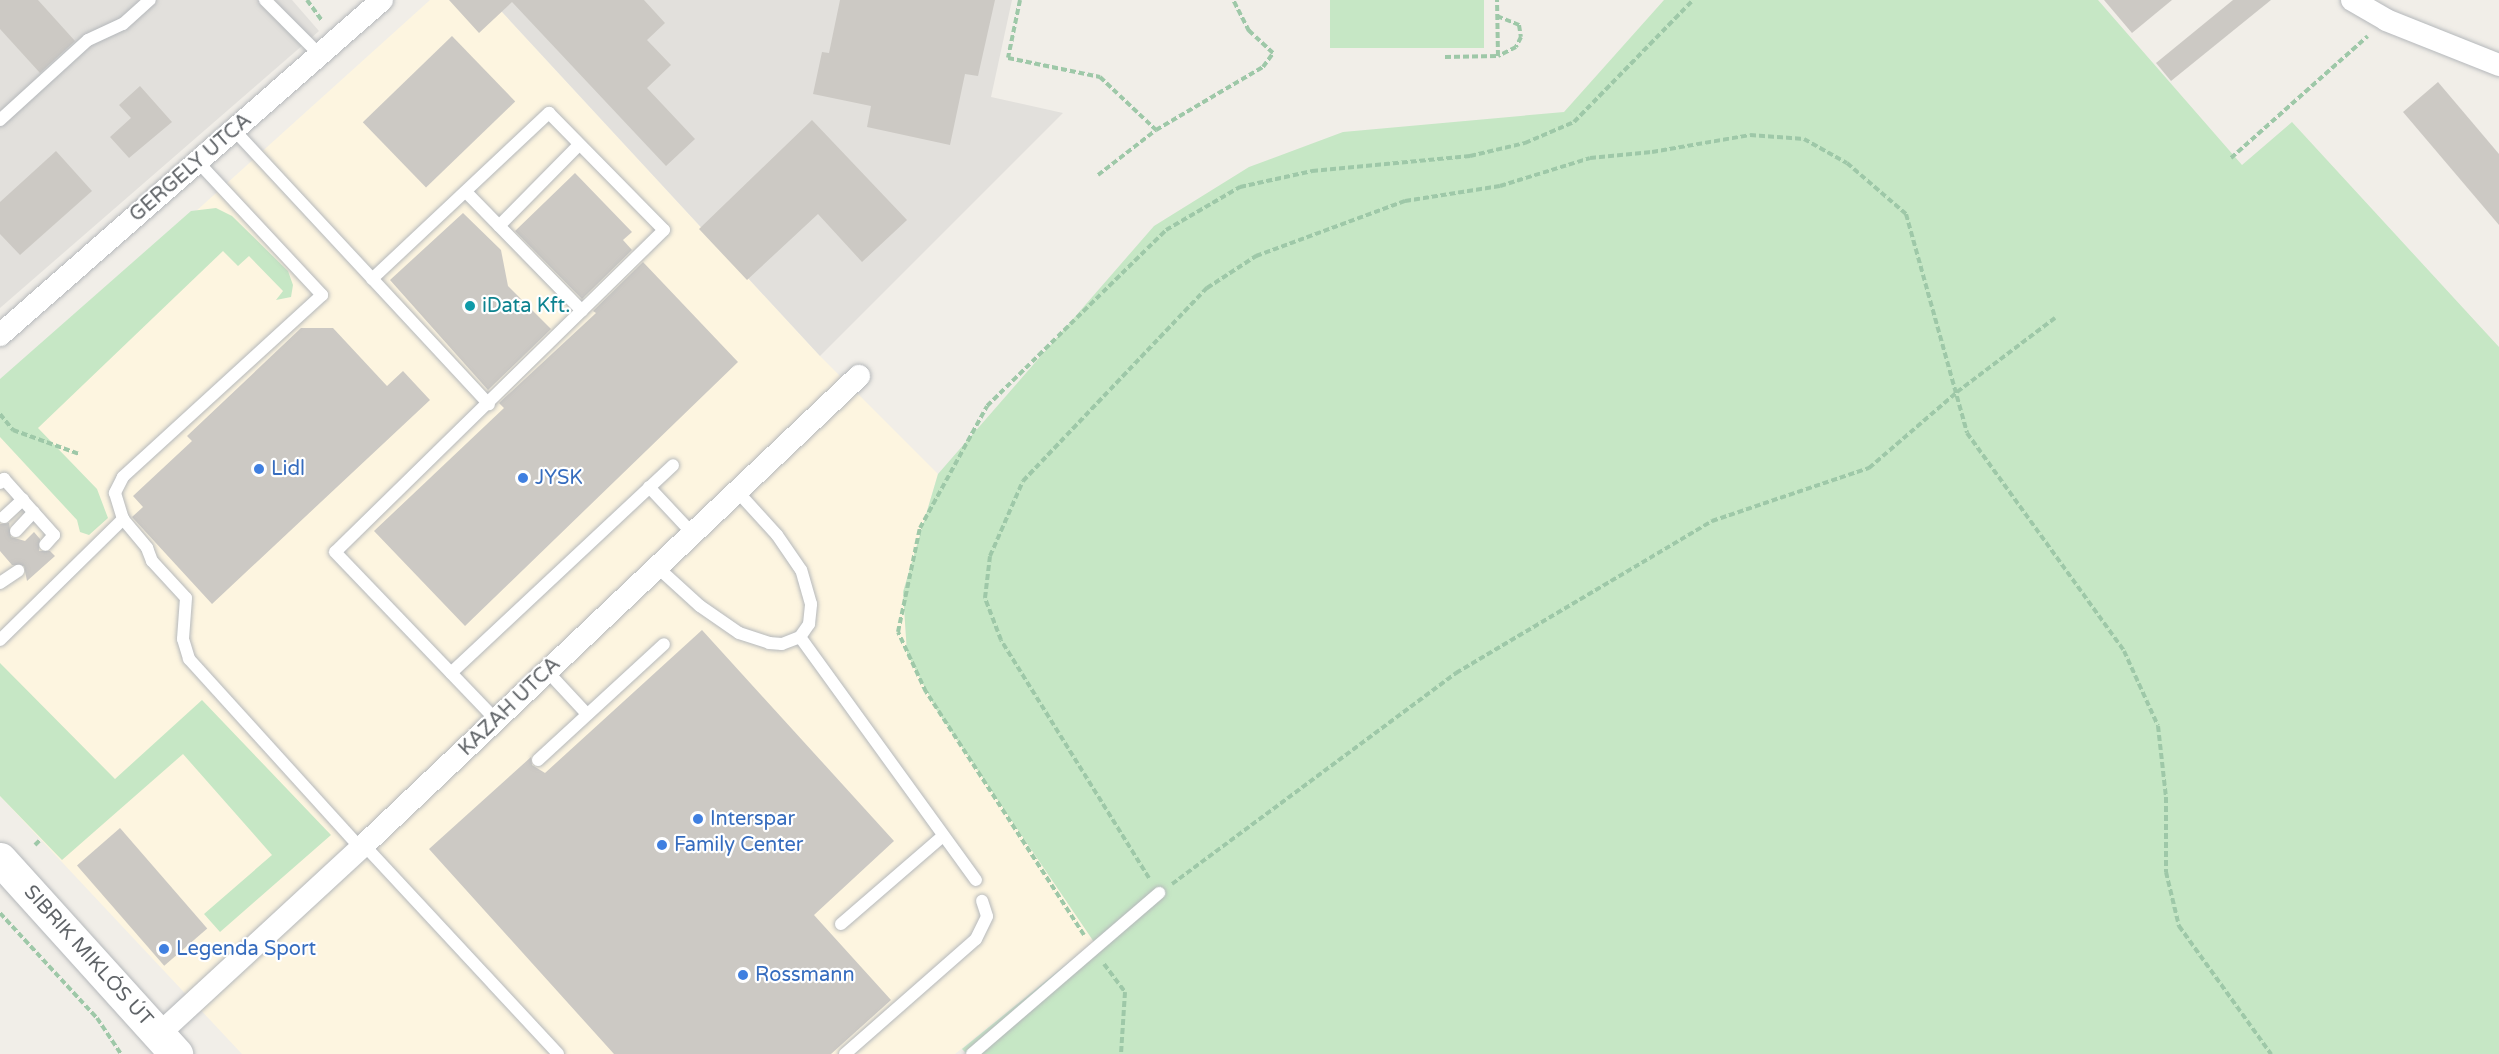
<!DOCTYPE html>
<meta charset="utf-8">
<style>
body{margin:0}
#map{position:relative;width:2499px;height:1054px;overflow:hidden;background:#f1eee8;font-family:"Varela Round",sans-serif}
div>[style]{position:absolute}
.commercial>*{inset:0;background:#fdf5e0}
.industrial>*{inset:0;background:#e2e0dc}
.green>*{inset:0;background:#c6e7c5;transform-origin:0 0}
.building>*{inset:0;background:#ccc9c4;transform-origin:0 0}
.path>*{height:4px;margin-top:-2px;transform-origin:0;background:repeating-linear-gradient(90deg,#9ec8a8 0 6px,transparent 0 9px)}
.roads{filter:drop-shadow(0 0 2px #b5b8bb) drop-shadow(0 0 2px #b5b8bb)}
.lane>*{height:12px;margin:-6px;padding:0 6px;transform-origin:6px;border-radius:6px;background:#fff}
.street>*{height:22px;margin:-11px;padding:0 11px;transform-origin:11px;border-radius:11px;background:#fff}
.secondary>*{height:33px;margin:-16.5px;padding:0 16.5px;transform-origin:16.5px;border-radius:16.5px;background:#fff}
.dots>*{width:16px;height:16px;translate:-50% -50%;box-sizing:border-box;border:3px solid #fff;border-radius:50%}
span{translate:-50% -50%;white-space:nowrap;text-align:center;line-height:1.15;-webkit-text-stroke:4.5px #fff;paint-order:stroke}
.street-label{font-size:20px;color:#5f6367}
.culture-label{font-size:20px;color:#0d838f}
.left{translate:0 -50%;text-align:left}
.shop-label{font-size:20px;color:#366cbe}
</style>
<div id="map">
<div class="commercial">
<div style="clip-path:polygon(430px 0,491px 0,820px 356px,938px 474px,903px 592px,907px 653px,936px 709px,1094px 942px,955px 1054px,242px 1054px,0 796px,0 388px)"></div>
</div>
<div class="industrial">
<div style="clip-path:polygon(0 0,292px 0,319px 31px,0 308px)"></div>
<div style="clip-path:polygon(491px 0,1012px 0,991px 97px,1063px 113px,820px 356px)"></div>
</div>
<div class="green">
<div style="left:1330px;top:0;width:154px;height:48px"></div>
<div style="clip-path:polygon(1664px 0,2098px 0,2242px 165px,2292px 122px,2499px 347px,2499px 1054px,967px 1054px,962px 1049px,1094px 942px,936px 709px,907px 653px,903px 592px,938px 474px,1154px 226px,1249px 167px,1343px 132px,1564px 112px)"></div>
<div style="clip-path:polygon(216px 208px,232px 216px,288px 271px,293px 285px,291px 297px,276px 300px,283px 291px,249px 256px,238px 266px,223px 251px,38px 428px,97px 489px,108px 518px,89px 535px,80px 532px,77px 520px,0 437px,0 379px,191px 211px)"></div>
<div style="clip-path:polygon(0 663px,115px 779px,202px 700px,331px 835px,220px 932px,204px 914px,272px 855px,183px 754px,62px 860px,0 796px)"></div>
</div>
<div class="building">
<div style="clip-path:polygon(0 0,38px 0,75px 41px,40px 73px,0 29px)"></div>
<div style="clip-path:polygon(449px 0,644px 0,665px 23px,647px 40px,671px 65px,647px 88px,695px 139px,666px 166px,512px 2px,479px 33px)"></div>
<div style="clip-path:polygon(840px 0,995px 0,978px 76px,965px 74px,950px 145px,867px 127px,871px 106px,813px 94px,822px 52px,829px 53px)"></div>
<div style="clip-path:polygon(2104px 0,2172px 0,2132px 33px)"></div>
<div style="clip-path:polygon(2233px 0,2271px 0,2171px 81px,2156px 63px)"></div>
<div style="left:452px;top:36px;width:91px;height:124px;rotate:46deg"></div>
<div style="clip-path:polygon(2438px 82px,2499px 154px,2499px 225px,2403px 112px)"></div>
<div style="clip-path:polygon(140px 86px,172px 122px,129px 158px,110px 137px,131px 118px,119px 105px)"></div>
<div style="clip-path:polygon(812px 120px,907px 220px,862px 262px,818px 214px,747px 280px,699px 229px)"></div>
<div style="clip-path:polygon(56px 151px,92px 191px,20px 255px,0 234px,0 202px)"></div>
<div style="clip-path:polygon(575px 173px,632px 232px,623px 240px,632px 250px,582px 299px,515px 231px)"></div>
<div style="clip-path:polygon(463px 213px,501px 250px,508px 286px,551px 329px,488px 390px,390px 280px)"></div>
<div style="clip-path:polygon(643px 262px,738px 362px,465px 626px,374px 531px,504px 408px,499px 403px,596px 313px,593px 311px)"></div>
<div style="clip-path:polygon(301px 328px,333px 328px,387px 386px,403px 371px,430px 400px,212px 604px,132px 517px,143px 507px,133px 496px,192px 441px,187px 436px)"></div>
<div style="clip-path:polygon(9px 523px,11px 537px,25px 541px,34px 532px,40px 539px,39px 551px,50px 551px,55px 556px,27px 581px,24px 566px,12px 565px,0 551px,0 524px)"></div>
<div style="clip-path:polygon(702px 630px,894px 841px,814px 915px,891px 1000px,831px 1054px,614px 1054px,429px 849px,531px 757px,532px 765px,545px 773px)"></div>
<div style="left:120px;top:828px;width:133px;height:57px;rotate:49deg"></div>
</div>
<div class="path">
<div style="left:307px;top:0;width:26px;rotate:54deg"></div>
<div style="left:1020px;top:0;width:59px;rotate:101.7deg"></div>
<div style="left:1008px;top:58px;width:94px;rotate:11.7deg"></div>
<div style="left:1100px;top:77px;width:77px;rotate:43.4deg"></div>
<div style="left:1497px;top:16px;width:24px;rotate:22deg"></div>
<div style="left:1519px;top:25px;width:12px;rotate:81deg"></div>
<div style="left:1521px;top:37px;width:11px;rotate:117deg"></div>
<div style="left:1516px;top:47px;width:20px;rotate:153deg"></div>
<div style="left:1445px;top:57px;width:53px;rotate:-1.1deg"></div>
<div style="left:1498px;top:56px;width:56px;rotate:-91deg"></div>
<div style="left:2231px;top:158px;width:183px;rotate:-41.7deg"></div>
<div style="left:1098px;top:175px;width:73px;rotate:-37.8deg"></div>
<div style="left:1156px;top:130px;width:124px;rotate:-30.5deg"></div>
<div style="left:1263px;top:67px;width:17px;rotate:-54deg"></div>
<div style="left:1273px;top:53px;width:33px;rotate:-137deg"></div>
<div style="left:1249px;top:31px;width:35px;rotate:-117deg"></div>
<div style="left:0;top:414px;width:21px;rotate:51deg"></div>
<div style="left:13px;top:430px;width:70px;rotate:20deg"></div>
<div style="left:35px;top:845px;width:8px;rotate:-45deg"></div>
<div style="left:1149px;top:878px;width:280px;rotate:-121.9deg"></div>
<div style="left:1001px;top:640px;width:45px;rotate:-110.9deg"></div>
<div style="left:985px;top:598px;width:42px;rotate:-83.2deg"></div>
<div style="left:990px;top:556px;width:82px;rotate:-66.3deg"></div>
<div style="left:1023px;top:481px;width:267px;rotate:-46.4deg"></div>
<div style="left:1207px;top:288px;width:59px;rotate:-33.1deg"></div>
<div style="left:1256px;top:256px;width:159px;rotate:-20.3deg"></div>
<div style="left:1405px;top:201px;width:96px;rotate:-9deg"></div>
<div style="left:1500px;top:186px;width:94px;rotate:-17.3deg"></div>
<div style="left:1590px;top:158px;width:62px;rotate:-5.5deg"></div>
<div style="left:1652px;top:152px;width:99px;rotate:-9.8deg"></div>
<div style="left:1750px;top:135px;width:54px;rotate:4.2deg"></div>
<div style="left:1804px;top:139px;width:49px;rotate:29.2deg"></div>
<div style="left:1847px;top:163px;width:78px;rotate:40.8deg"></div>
<div style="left:1906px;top:214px;width:227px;rotate:74.4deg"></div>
<div style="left:1967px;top:433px;width:269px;rotate:54.2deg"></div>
<div style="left:2124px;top:651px;width:82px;rotate:65.6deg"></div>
<div style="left:2158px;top:726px;width:71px;rotate:83.6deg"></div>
<div style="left:2166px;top:797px;width:75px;rotate:90deg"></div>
<div style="left:2166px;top:872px;width:56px;rotate:76.5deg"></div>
<div style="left:2179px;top:926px;width:158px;rotate:54.3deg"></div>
<div style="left:1172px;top:884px;width:354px;rotate:-36.6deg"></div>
<div style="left:1456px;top:673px;width:298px;rotate:-30.7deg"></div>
<div style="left:1712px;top:521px;width:166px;rotate:-18.7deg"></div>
<div style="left:1869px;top:468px;width:116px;rotate:-40.8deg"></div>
<div style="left:1957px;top:392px;width:123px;rotate:-37.1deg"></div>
<div style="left:0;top:913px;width:143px;rotate:47.3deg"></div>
<div style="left:97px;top:1018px;width:43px;rotate:56.3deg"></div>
<div style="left:1084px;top:935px;width:290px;rotate:-123deg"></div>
<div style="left:926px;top:692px;width:66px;rotate:-115deg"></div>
<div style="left:898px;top:632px;width:106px;rotate:-78.1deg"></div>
<div style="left:920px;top:528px;width:139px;rotate:-61.2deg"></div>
<div style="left:987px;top:406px;width:251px;rotate:-44.5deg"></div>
<div style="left:1166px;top:230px;width:86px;rotate:-30.2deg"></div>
<div style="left:1240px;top:187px;width:74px;rotate:-12.5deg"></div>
<div style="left:1312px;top:171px;width:159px;rotate:-5.4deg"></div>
<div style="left:1470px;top:156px;width:57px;rotate:-13.3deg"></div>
<div style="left:1525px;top:143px;width:53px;rotate:-23.2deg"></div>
<div style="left:1574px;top:122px;width:170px;rotate:-45.7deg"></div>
<div style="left:1104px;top:964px;width:35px;rotate:53deg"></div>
<div style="left:1125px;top:992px;width:62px;rotate:93.7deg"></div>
</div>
<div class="roads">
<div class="lane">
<div style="left:265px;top:0;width:78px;rotate:45deg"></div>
<div style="left:0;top:120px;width:119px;rotate:-42.3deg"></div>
<div style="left:88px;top:40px;width:38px;rotate:-25deg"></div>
<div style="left:123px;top:24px;width:36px;rotate:-42deg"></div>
<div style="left:235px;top:131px;width:373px;rotate:47.1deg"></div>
<div style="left:198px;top:162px;width:182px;rotate:47deg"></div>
<div style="left:322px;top:295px;width:270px;rotate:137.6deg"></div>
<div style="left:123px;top:477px;width:18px;rotate:117deg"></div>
<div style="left:115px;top:493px;width:27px;rotate:73deg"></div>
<div style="left:123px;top:519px;width:38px;rotate:50deg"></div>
<div style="left:147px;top:548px;width:14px;rotate:69deg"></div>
<div style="left:152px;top:561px;width:50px;rotate:47.4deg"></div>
<div style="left:186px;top:598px;width:41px;rotate:94.2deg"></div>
<div style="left:183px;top:639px;width:21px;rotate:73deg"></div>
<div style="left:189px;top:659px;width:256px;rotate:47.8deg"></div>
<div style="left:466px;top:192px;width:166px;rotate:45.7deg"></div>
<div style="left:499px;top:226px;width:114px;rotate:-45.4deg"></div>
<div style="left:372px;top:279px;width:243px;rotate:-43.2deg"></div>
<div style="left:549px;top:113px;width:164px;rotate:45.5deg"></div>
<div style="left:664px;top:230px;width:460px;rotate:135.6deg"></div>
<div style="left:335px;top:552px;width:233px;rotate:46.2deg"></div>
<div style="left:0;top:483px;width:6px;rotate:-45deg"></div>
<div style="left:4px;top:479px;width:75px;rotate:48.2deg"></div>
<div style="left:54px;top:535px;width:13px;rotate:132deg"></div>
<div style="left:649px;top:487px;width:63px;rotate:46.9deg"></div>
<div style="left:4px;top:517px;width:26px;rotate:-43deg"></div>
<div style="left:16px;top:531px;width:26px;rotate:-47deg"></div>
<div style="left:656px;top:566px;width:59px;rotate:42.3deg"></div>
<div style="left:700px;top:606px;width:47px;rotate:34.7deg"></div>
<div style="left:739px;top:633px;width:32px;rotate:18deg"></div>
<div style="left:769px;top:643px;width:13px;rotate:4deg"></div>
<div style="left:782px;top:644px;width:19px;rotate:-21deg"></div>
<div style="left:800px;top:637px;width:16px;rotate:-55deg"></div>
<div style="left:809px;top:624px;width:20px;rotate:-84deg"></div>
<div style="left:811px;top:604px;width:35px;rotate:-106deg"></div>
<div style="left:801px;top:570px;width:42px;rotate:-124.4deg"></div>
<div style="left:777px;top:535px;width:59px;rotate:-132.3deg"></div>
<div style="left:0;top:583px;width:22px;rotate:-34deg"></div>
<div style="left:800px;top:637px;width:300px;rotate:54.1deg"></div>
<div style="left:0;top:640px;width:173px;rotate:-44.5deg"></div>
<div style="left:547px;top:671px;width:59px;rotate:47.1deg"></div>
<div style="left:451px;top:673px;width:304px;rotate:-43.1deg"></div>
<div style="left:538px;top:760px;width:171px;rotate:-42.6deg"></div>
<div style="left:364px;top:845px;width:285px;rotate:47.1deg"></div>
<div style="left:841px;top:924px;width:135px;rotate:-40.8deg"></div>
<div style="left:845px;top:1054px;width:174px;rotate:-41.3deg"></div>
<div style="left:976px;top:939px;width:25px;rotate:-64deg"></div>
<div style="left:987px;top:916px;width:16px;rotate:-108deg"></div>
<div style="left:972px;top:1054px;width:247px;rotate:-40.7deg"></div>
</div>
<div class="street">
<div style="left:2352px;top:0;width:39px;rotate:30deg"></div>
<div style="left:2386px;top:20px;width:122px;rotate:21.7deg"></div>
<div style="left:0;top:335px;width:508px;rotate:-41.25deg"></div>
<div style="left:158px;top:1035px;width:280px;rotate:-42.7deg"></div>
<div style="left:364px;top:845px;width:682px;rotate:-43.46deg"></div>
</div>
<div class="secondary">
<div style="left:0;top:859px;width:263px;rotate:47.9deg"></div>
</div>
</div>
<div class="dots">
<div style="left:470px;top:306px;background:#0f9aa8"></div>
<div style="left:259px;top:469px;background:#3f7fe0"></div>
<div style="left:523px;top:478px;background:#3f7fe0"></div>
<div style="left:698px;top:819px;background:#3f7fe0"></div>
<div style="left:662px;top:845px;background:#3f7fe0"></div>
<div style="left:164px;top:949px;background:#3f7fe0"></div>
<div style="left:743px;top:975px;background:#3f7fe0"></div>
</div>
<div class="street-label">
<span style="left:191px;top:168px;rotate:-41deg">GERGELY UTCA</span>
<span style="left:510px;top:707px;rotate:-44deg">KAZAH UTCA</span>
<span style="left:88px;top:956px;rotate:48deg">SIBRIK MIKLÓS ÚT</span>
</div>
<div class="culture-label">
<span class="left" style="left:482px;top:306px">iData Kft.</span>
</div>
<div class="shop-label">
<span class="left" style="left:271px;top:469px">Lidl</span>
<span class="left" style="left:535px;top:478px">JYSK</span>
<span class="left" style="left:710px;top:819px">Interspar</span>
<span class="left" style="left:674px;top:845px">Family Center</span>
<span class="left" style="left:176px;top:949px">Legenda Sport</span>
<span class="left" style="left:755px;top:975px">Rossmann</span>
</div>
</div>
